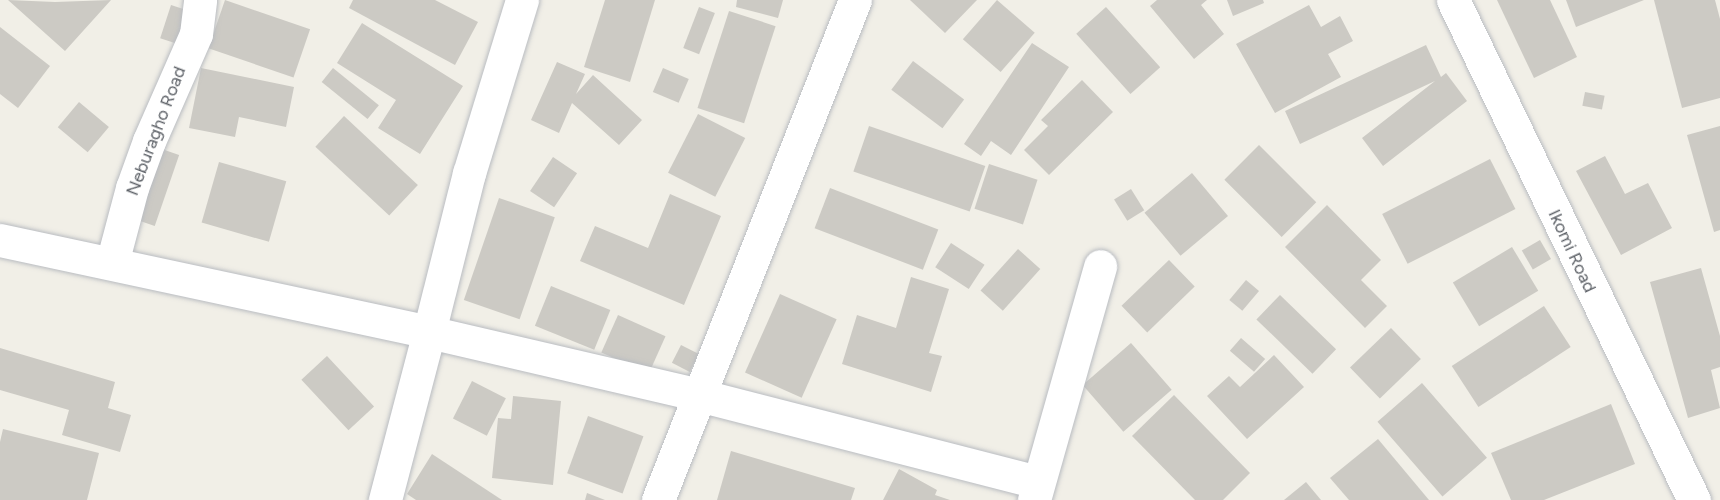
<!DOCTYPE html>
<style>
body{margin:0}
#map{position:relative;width:1720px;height:500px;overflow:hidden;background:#f1efe7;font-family:Figtree,sans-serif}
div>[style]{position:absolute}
.building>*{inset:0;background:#cccac4;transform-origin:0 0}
.roads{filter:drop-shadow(0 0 2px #b9bcc1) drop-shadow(0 0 2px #b9bcc1)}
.minor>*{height:33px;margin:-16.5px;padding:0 16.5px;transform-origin:16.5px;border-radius:16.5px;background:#fff}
span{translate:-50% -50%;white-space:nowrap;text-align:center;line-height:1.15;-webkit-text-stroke:4.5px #fff;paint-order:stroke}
.street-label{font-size:18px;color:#5e6268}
</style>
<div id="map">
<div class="building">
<div style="clip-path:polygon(8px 0,55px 2px,111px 0,65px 51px)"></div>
<div style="left:225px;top:0;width:90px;height:51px;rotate:19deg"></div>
<div style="clip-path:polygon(353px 0,435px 0,478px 22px,455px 65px,349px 8px)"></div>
<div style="clip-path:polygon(605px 0,655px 0,630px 82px,584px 67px)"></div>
<div style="clip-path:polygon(737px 0,783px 0,778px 18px,736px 7px)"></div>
<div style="clip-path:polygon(910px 0,977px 0,945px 33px)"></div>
<div style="left:997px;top:0;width:50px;height:52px;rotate:41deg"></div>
<div style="clip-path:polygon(1157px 0,1207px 0,1201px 5px,1224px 34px,1194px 59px,1150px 6px)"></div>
<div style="clip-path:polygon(1227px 0,1263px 0,1264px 3px,1233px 16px)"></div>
<div style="clip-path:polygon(1497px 0,1550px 0,1577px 57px,1534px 78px)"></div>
<div style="clip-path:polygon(1566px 0,1644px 0,1576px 27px)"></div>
<div style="clip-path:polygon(1654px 0,1715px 0,1720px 19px,1720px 98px,1682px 108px)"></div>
<div style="left:171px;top:5px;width:20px;height:35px;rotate:18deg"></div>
<div style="clip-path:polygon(1309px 5px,1321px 27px,1340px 16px,1353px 41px,1328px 54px,1341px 77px,1275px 113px,1236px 44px)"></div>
<div style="left:699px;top:7px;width:17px;height:44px;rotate:21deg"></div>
<div style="left:1106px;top:7px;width:81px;height:40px;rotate:48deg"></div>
<div style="left:729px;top:11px;width:49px;height:102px;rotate:18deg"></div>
<div style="clip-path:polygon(362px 23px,463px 86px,420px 154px,378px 128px,396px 100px,337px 63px)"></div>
<div style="clip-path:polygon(0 27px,50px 66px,18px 108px,0 94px)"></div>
<div style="clip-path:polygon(1032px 43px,1069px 67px,1011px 155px,991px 141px,981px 156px,964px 144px)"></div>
<div style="clip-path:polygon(1426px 45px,1441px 77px,1446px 73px,1467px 101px,1383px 166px,1362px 138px,1435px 81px,1300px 144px,1285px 111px)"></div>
<div style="left:913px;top:61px;width:64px;height:36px;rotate:37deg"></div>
<div style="clip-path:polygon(557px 62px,585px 74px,576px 94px,593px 75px,642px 120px,619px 145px,572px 103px,559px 133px,531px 120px)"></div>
<div style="clip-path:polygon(201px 68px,294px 87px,286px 127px,239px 117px,235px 137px,189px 128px)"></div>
<div style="left:333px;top:68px;width:59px;height:18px;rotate:39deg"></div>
<div style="left:663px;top:68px;width:28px;height:26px;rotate:23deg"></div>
<div style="clip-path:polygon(1082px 80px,1113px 112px,1049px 175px,1024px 150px,1048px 126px,1041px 120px)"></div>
<div style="left:1585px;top:92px;width:20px;height:14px;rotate:11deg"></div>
<div style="left:79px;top:102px;width:39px;height:33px;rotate:40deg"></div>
<div style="left:698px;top:114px;width:53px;height:66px;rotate:27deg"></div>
<div style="left:344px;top:116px;width:101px;height:42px;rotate:43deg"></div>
<div style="left:869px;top:126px;width:123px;height:48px;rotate:19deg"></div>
<div style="clip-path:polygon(1720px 126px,1720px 230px,1714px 232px,1687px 135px)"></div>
<div style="left:147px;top:144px;width:34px;height:75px;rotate:19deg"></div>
<div style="left:1259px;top:145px;width:81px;height:49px;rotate:45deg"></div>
<div style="clip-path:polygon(1605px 156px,1625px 194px,1648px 183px,1672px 228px,1621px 255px,1576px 171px)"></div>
<div style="left:553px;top:157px;width:29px;height:41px;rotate:34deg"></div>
<div style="left:1490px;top:159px;width:56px;height:121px;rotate:63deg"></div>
<div style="left:219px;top:162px;width:70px;height:63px;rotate:16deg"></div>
<div style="left:989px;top:164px;width:51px;height:47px;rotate:18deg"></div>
<div style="left:1192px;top:173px;width:56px;height:62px;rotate:50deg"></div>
<div style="left:830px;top:188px;width:116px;height:43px;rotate:21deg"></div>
<div style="left:1131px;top:189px;width:25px;height:20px;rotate:58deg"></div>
<div style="clip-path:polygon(670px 194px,721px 216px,684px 305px,580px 261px,595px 226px,648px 248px)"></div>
<div style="left:499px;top:198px;width:59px;height:108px;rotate:19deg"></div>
<div style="clip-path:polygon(1327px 205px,1381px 260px,1361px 280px,1387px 306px,1365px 328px,1285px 247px)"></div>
<div style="left:1540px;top:240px;width:22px;height:21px;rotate:60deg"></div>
<div style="left:951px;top:243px;width:40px;height:29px;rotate:33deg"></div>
<div style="left:1512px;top:247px;width:51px;height:69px;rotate:59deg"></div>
<div style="left:1018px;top:249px;width:30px;height:56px;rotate:42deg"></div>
<div style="left:1169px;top:260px;width:37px;height:66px;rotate:46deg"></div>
<div style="clip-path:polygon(1701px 268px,1720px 336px,1720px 367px,1711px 370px,1720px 408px,1688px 418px,1650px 282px)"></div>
<div style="clip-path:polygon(911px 277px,949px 289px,929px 353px,942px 356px,931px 392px,842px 364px,857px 315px,896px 328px)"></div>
<div style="left:1246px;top:280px;width:17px;height:26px;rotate:40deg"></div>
<div style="left:551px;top:286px;width:64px;height:43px;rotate:22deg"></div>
<div style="left:780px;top:294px;width:62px;height:86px;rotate:24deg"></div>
<div style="left:1280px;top:295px;width:78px;height:34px;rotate:44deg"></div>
<div style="left:1544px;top:306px;width:49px;height:110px;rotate:57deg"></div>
<div style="left:618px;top:315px;width:52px;height:41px;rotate:24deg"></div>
<div style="left:1391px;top:328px;width:43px;height:57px;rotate:46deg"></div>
<div style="left:1241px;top:338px;width:32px;height:17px;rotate:41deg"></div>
<div style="left:1131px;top:343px;width:62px;height:64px;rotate:49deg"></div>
<div style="left:681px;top:345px;width:20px;height:20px;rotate:27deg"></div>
<div style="clip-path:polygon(0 348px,115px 382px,108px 408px,131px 415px,120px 452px,62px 435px,69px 410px,0 390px)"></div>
<div style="clip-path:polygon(1274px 355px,1304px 387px,1247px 439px,1207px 396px,1229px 376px,1240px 387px)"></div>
<div style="left:327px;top:356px;width:69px;height:35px;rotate:47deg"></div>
<div style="left:472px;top:381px;width:38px;height:42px;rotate:27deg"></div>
<div style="left:1422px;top:383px;width:99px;height:59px;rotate:49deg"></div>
<div style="clip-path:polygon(1174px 395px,1250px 473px,1223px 500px,1195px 500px,1132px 436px)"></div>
<div style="clip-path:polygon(513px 396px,561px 401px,553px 485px,492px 478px,498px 418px,511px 419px)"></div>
<div style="clip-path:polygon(1611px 404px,1635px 464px,1544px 500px,1511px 500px,1491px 453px)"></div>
<div style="left:588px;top:416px;width:59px;height:61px;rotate:20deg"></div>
<div style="clip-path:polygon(3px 429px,99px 453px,87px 500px,0 500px,0 442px)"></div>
<div style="clip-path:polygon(1378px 439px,1429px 500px,1349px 500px,1330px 478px)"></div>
<div style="clip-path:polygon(731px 451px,855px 488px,851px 500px,717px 500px)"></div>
<div style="clip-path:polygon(432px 454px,502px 500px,416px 500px,407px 494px)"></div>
<div style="clip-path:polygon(899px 469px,937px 490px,935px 495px,950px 500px,883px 500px)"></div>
<div style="clip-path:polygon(1306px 482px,1321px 500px,1284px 500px)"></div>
<div style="clip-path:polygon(587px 493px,605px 500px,585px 500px)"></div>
</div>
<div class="roads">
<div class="minor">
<div style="left:522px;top:0;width:181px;rotate:107deg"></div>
<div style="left:469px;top:173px;width:164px;rotate:104.1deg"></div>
<div style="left:429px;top:332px;width:277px;rotate:13.1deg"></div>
<div style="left:699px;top:395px;width:350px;rotate:14.4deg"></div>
<div style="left:1453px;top:0;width:555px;rotate:64.27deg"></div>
<div style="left:0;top:240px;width:439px;rotate:12.1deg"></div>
<div style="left:429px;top:332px;width:174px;rotate:104.7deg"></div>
<div style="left:112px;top:263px;width:78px;rotate:-75.1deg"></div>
<div style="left:132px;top:188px;width:50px;rotate:-70.1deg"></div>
<div style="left:149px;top:141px;width:117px;rotate:-66.3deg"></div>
<div style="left:196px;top:34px;width:34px;rotate:-83deg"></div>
<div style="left:658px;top:500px;width:537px;rotate:-68.5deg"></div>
<div style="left:1034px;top:500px;width:243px;rotate:-74.2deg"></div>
</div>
</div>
<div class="street-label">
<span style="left:156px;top:131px;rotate:-69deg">Neburagho Road</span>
<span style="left:1572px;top:251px;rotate:65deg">Ikomi Road</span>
</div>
</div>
